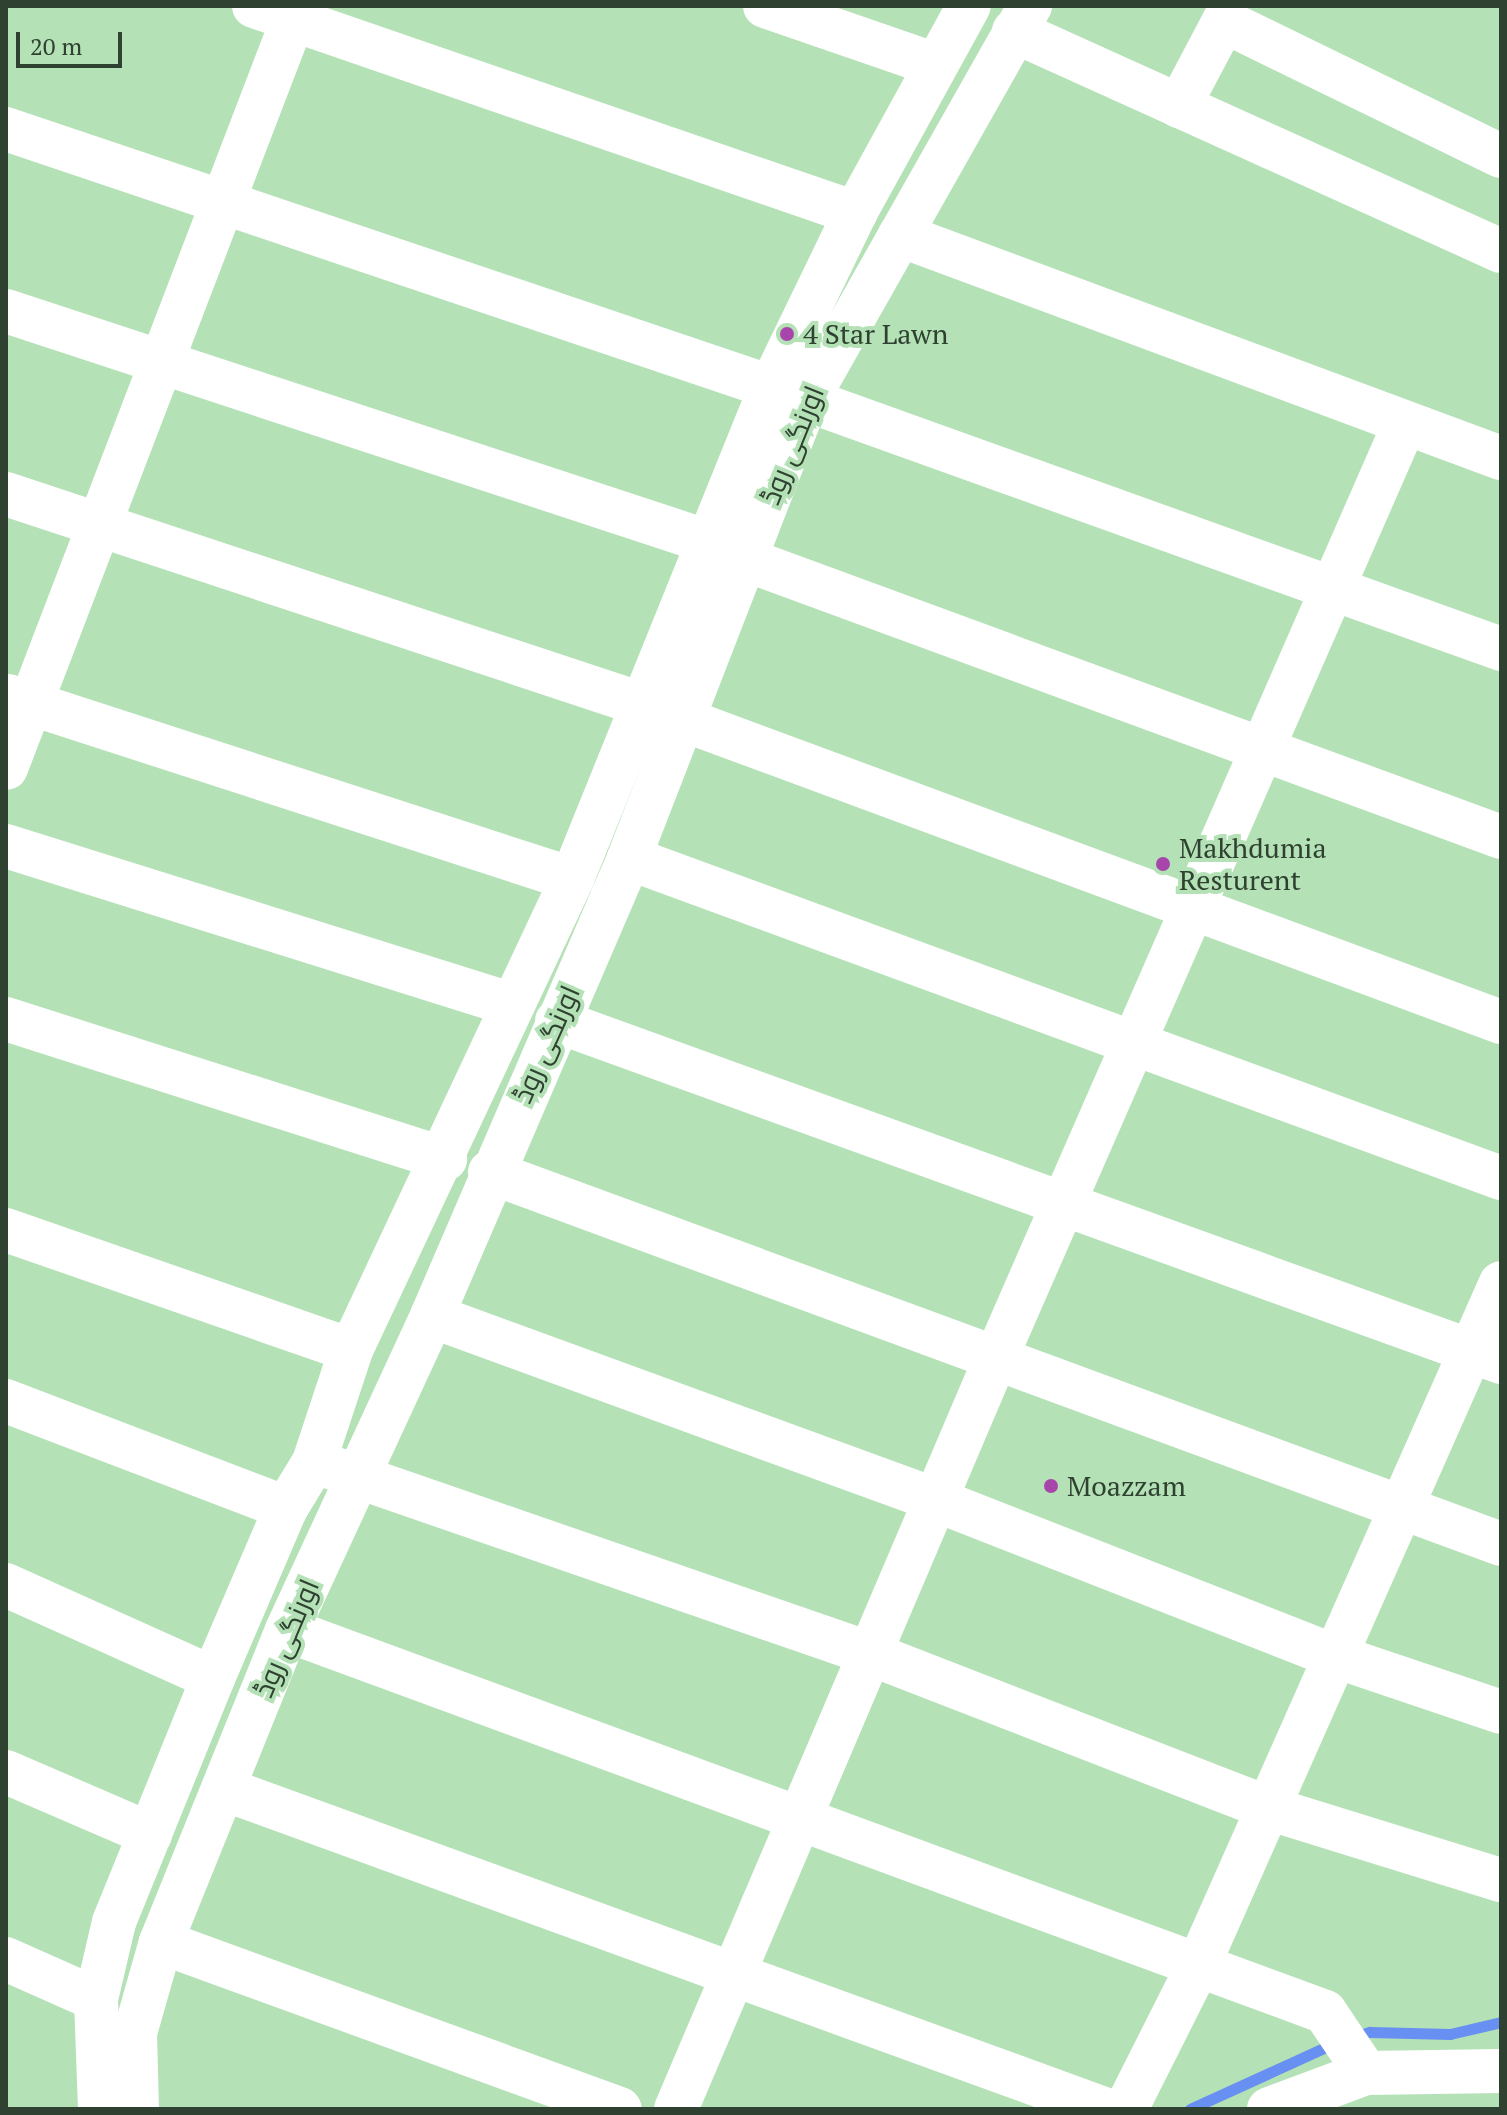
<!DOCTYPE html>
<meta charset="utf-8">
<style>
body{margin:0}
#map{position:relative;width:1507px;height:2115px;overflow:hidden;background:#b4e1b6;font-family:"PT Serif",Cairo,serif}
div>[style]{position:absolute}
.stream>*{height:11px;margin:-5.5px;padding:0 5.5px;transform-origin:5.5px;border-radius:5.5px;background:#688ff2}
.minor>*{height:44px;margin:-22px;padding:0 22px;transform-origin:22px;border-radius:22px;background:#fff}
.major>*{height:44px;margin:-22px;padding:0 22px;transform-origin:22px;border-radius:22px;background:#fff}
.dots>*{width:22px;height:22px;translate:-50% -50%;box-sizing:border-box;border:4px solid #b4e1b6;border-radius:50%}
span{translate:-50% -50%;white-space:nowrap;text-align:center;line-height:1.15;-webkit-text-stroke:8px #b4e1b6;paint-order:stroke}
.poi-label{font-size:28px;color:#2f4130}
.left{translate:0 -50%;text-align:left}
.street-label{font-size:28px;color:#2f4130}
.frame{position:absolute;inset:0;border:8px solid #2f4130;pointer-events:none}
.scale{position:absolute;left:16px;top:32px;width:106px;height:36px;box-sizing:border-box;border:4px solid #2f4130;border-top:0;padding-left:10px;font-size:24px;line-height:28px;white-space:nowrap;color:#2f4130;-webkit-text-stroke:6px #b4e1b6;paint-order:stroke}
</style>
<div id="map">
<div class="stream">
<div style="left:1351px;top:2038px;width:20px;rotate:-18deg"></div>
<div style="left:1370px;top:2032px;width:80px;rotate:1.4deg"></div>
<div style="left:1450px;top:2034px;width:52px;rotate:-13.2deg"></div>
<div style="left:1190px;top:2109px;width:159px;rotate:-24.5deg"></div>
</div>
<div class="minor">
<div style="left:254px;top:6px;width:636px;rotate:19.01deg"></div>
<div style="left:765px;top:6px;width:178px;rotate:19deg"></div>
<div style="left:1014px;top:31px;width:534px;rotate:24.31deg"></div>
<div style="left:1179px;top:106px;width:96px;rotate:-62.1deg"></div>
<div style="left:1224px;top:21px;width:308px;rotate:26deg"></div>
<div style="left:6px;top:129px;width:807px;rotate:18.64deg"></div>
<div style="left:771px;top:387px;width:776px;rotate:19.74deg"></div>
<div style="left:900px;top:235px;width:641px;rotate:20.36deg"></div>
<div style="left:6px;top:311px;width:737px;rotate:18.19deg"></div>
<div style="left:6px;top:494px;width:672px;rotate:18.3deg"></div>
<div style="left:644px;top:705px;width:914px;rotate:20.3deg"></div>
<div style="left:747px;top:560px;width:803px;rotate:20.17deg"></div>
<div style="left:8px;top:696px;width:593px;rotate:17.98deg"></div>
<div style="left:6px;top:768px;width:816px;rotate:-69.03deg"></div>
<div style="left:6px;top:846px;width:531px;rotate:17.41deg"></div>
<div style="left:629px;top:858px;width:929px;rotate:20.15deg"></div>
<div style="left:6px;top:1019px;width:461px;rotate:17.7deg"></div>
<div style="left:557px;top:1021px;width:1004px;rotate:19.86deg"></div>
<div style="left:490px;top:1172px;width:1077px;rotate:20.2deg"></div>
<div style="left:6px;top:1230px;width:365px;rotate:19.2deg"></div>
<div style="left:432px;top:1316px;width:537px;rotate:20.06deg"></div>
<div style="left:936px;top:1500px;width:428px;rotate:21.4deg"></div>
<div style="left:1335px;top:1656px;width:175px;rotate:18.6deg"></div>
<div style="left:6px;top:1401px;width:300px;rotate:20.9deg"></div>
<div style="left:324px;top:1465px;width:579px;rotate:19.06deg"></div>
<div style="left:871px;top:1654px;width:426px;rotate:21.2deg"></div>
<div style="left:1268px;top:1808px;width:244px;rotate:17.2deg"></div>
<div style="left:6px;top:1585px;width:227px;rotate:24.2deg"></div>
<div style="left:287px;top:1630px;width:1106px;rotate:20.2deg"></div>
<div style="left:1325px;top:2012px;width:73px;rotate:56.1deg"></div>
<div style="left:6px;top:1772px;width:157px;rotate:23.3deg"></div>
<div style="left:224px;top:1789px;width:936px;rotate:19.98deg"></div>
<div style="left:161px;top:1942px;width:488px;rotate:20deg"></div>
<div style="left:6px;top:1959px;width:98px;rotate:24deg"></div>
<div style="left:676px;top:2109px;width:814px;rotate:-66.93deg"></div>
<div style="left:995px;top:1360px;width:1021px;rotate:-66.37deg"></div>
<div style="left:1126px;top:2109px;width:160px;rotate:-63.3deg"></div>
<div style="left:1198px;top:1966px;width:747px;rotate:-66.08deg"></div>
<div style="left:1269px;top:2109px;width:103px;rotate:-20.4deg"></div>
<div style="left:1366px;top:2073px;width:135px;rotate:-0.8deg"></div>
</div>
<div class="major">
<div style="left:100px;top:2109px;width:110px;rotate:-92.1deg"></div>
<div style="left:96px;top:1999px;width:79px;rotate:-76.8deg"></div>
<div style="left:114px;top:1922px;width:263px;rotate:-67.9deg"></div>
<div style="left:213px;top:1678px;width:185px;rotate:-66.8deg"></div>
<div style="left:286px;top:1508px;width:54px;rotate:-58.7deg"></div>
<div style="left:314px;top:1462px;width:118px;rotate:-71.7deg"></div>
<div style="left:351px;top:1350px;width:520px;rotate:-64.86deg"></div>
<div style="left:572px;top:879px;width:531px;rotate:-67.98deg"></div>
<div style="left:771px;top:387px;width:193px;rotate:-64.2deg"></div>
<div style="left:855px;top:213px;width:236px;rotate:-61.2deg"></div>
<div style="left:137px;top:2109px;width:76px;rotate:-91.5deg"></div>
<div style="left:135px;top:2033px;width:95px;rotate:-74.1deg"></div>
<div style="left:161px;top:1942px;width:336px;rotate:-68deg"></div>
<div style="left:287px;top:1630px;width:346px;rotate:-65.2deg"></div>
<div style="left:432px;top:1316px;width:499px;rotate:-66.7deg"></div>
<div style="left:629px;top:858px;width:491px;rotate:-68.8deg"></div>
<div style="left:807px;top:400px;width:453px;rotate:-60.5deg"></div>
</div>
<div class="dots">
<div style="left:787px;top:334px;background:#a845ab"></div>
<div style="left:1163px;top:864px;background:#a845ab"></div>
<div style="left:1051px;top:1486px;background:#a845ab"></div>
</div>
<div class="poi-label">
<span class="left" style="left:803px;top:334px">4 Star Lawn</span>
<span class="left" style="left:1179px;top:864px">Makhdumia<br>Resturent</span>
<span class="left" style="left:1067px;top:1486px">Moazzam</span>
</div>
<div class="street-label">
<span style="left:792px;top:445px;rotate:-68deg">اورنگی روڈ</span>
<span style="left:546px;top:1044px;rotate:-66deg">اورنگی روڈ</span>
<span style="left:286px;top:1638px;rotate:-67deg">اورنگی روڈ</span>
</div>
<div class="frame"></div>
<div class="scale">20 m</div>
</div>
